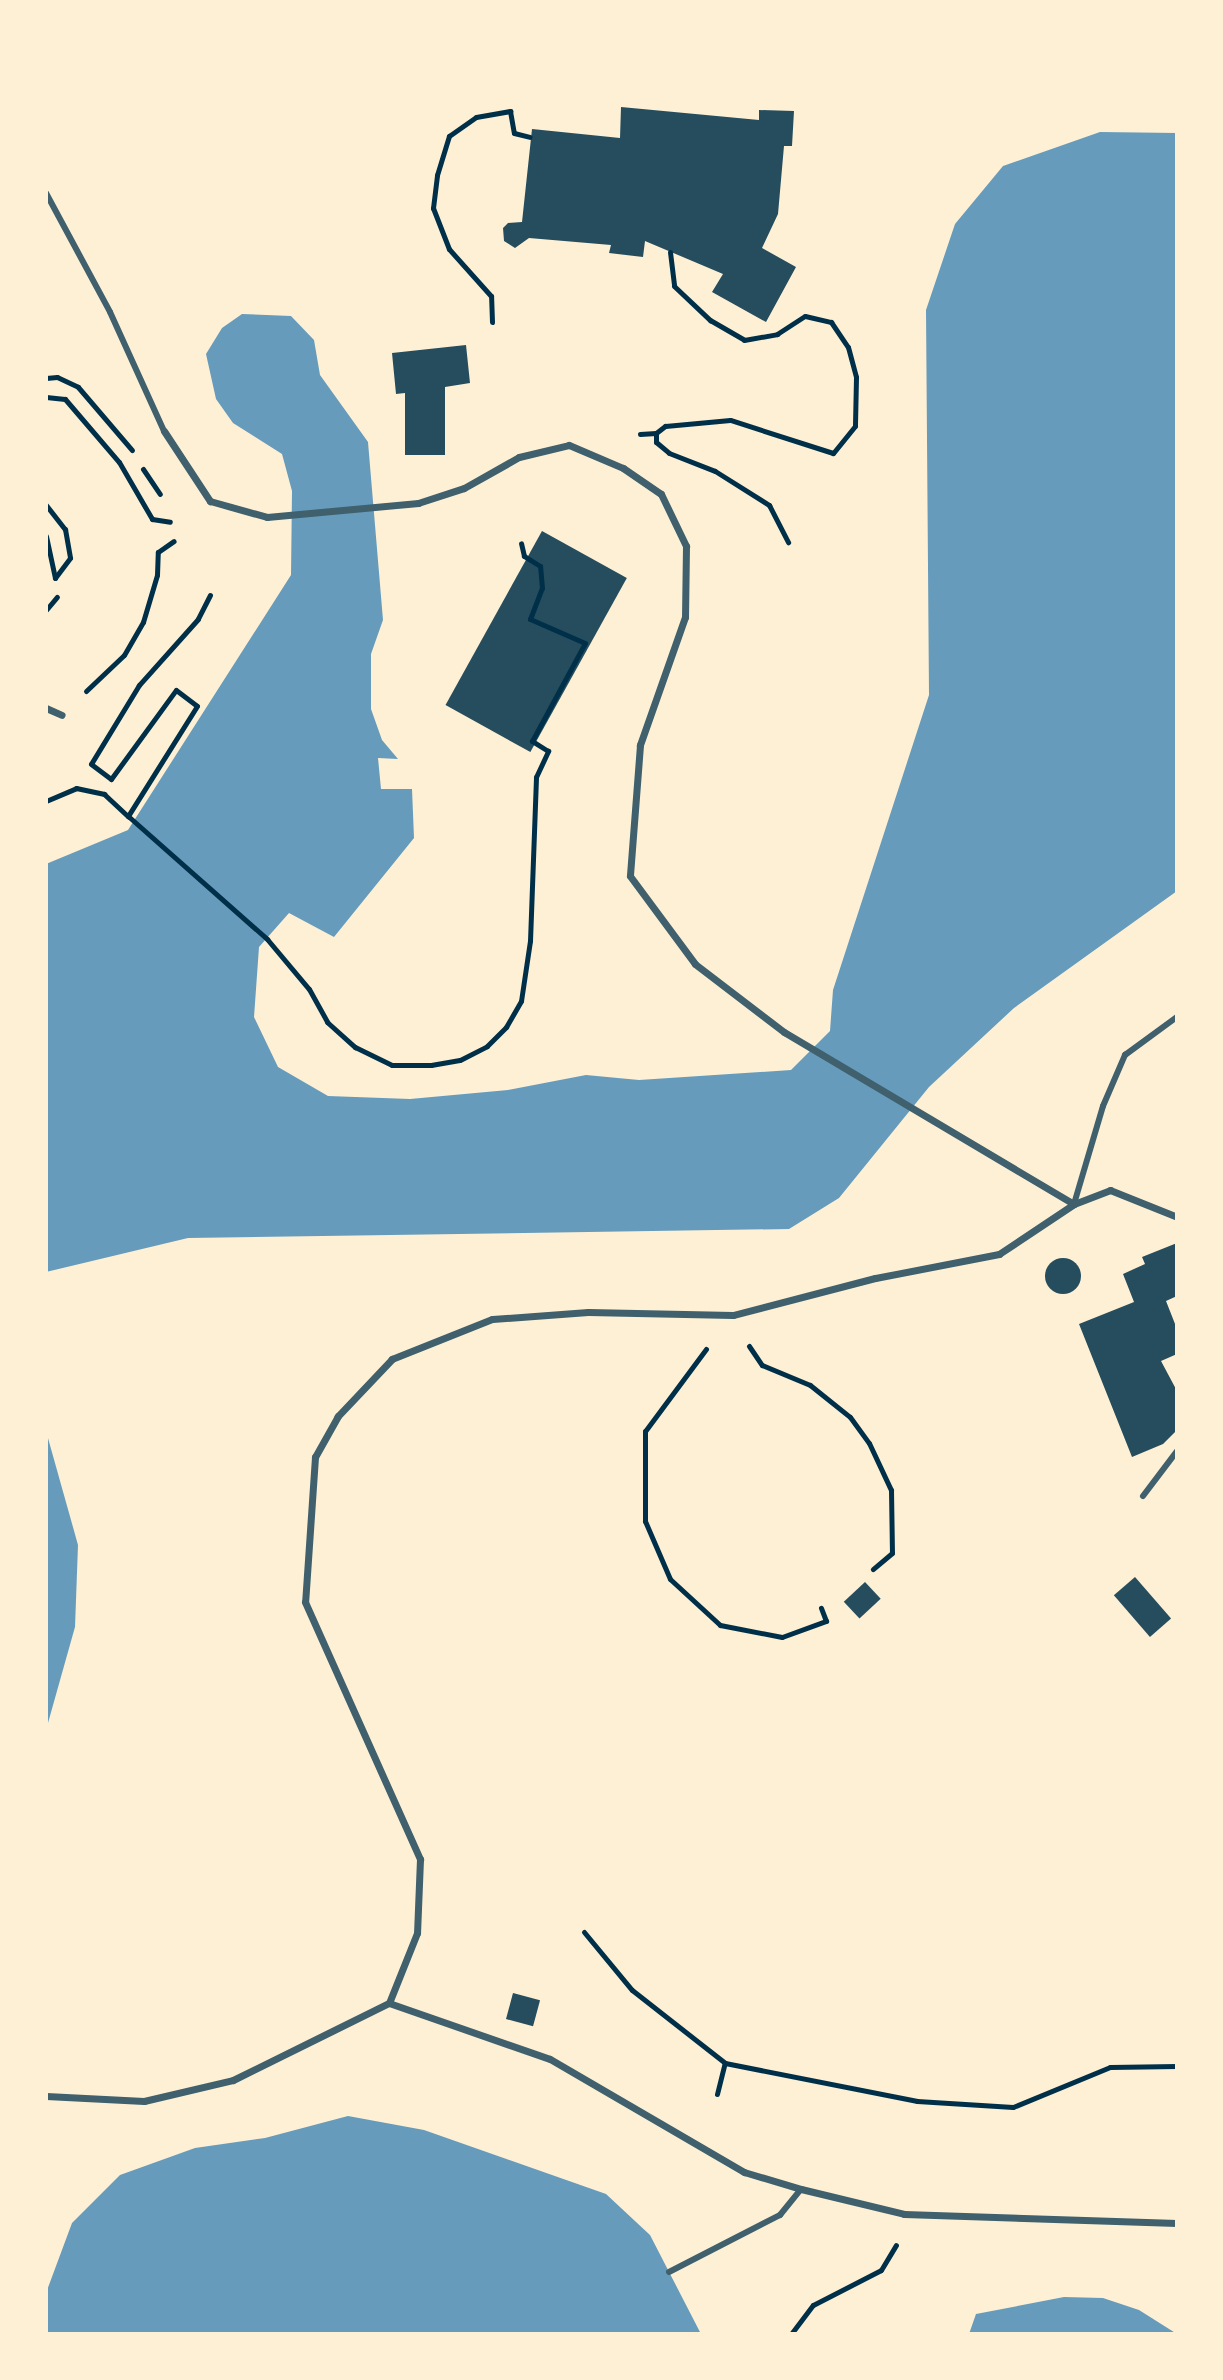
<!DOCTYPE html>
<style>
body{margin:0}
#map{position:relative;width:1223px;height:2380px;overflow:hidden;background:#fdf0d5;font-family:"Space Grotesk",sans-serif}
div>[style]{position:absolute}
.water>*{inset:0;background:#669bbc}
.building>*{inset:0;background:#264d5e;transform-origin:0 0}
.round{border-radius:50%}
.path>*{height:5px;margin:-2.5px;padding:0 2.5px;transform-origin:2.5px;border-radius:2.5px;background:#003049}
.service>*{height:6px;margin:-3px;padding:0 3px;transform-origin:3px;border-radius:3px;background:#3f606c}
.pedestrian>*{height:7px;margin:-3.5px;padding:0 3.5px;transform-origin:3.5px;border-radius:3.5px;background:#3f606c}
span{translate:-50% -50%;white-space:nowrap;text-align:center;line-height:1.15;-webkit-text-stroke:6px #fdf0d5;paint-order:stroke}
.frame{position:absolute;inset:0;border:48px solid #fdf0d5;pointer-events:none}
</style>
<div id="map">
<div class="water">
<div style="clip-path:polygon(1100px 132px,1177px 133px,1177px 891px,1014px 1008px,929px 1087px,839px 1198px,789px 1229px,188px 1238px,46px 1272px,46px 864px,128px 830px,291px 575px,292px 491px,282px 454px,233px 423px,216px 399px,206px 354px,222px 328px,242px 314px,291px 316px,314px 340px,320px 375px,368px 442px,383px 620px,371px 654px,371px 709px,382px 740px,398px 759px,378px 758px,381px 789px,412px 789px,414px 838px,334px 937px,289px 913px,259px 947px,254px 1017px,278px 1067px,328px 1096px,410px 1099px,508px 1090px,586px 1075px,639px 1080px,791px 1070px,830px 1031px,833px 990px,929px 695px,926px 310px,955px 224px,1003px 166px)"></div>
<div style="clip-path:polygon(46px 1431px,78px 1545px,75px 1627px,46px 1730px)"></div>
<div style="clip-path:polygon(348px 2116px,424px 2130px,606px 2194px,650px 2235px,701px 2334px,46px 2334px,46px 2293px,72px 2223px,120px 2175px,195px 2148px,265px 2138px)"></div>
<div style="clip-path:polygon(1064px 2297px,1103px 2298px,1139px 2310px,1177px 2334px,969px 2334px,976px 2314px)"></div>
</div>
<div class="building">
<div style="clip-path:polygon(621px 107px,759px 120px,759px 110px,794px 111px,792px 146px,784px 146px,778px 214px,762px 248px,796px 267px,766px 322px,712px 292px,723px 274px,645px 241px,643px 257px,609px 253px,611px 245px,529px 238px,515px 248px,504px 241px,503px 228px,508px 223px,522px 222px,532px 129px,620px 138px)"></div>
<div style="clip-path:polygon(466px 345px,470px 383px,445px 387px,445px 455px,405px 455px,405px 393px,396px 394px,392px 353px)"></div>
<div style="left:542px;top:531px;width:97px;height:199px;rotate:29deg"></div>
<div style="clip-path:polygon(1177px 1243px,1177px 1296px,1166px 1301px,1177px 1329px,1177px 1354px,1161px 1361px,1177px 1391px,1177px 1430px,1163px 1444px,1132px 1457px,1079px 1324px,1134px 1302px,1123px 1274px,1145px 1264px,1142px 1257px)"></div>
<div class="round" style="left:1045px;top:1258px;width:36px;height:36px"></div>
<div style="left:1135px;top:1577px;width:55px;height:28px;rotate:49deg"></div>
<div style="left:865px;top:1582px;width:23px;height:29px;rotate:47deg"></div>
<div style="left:513px;top:1993px;width:28px;height:27px;rotate:15deg"></div>
</div>
<div class="path">
<div style="left:670px;top:252px;width:34px;rotate:83deg"></div>
<div style="left:674px;top:286px;width:50px;rotate:43.4deg"></div>
<div style="left:710px;top:320px;width:39px;rotate:30deg"></div>
<div style="left:744px;top:340px;width:34px;rotate:-10deg"></div>
<div style="left:777px;top:334px;width:33px;rotate:-33deg"></div>
<div style="left:805px;top:316px;width:27px;rotate:13deg"></div>
<div style="left:831px;top:322px;width:30px;rotate:56deg"></div>
<div style="left:848px;top:347px;width:31px;rotate:75deg"></div>
<div style="left:856px;top:377px;width:49px;rotate:91.2deg"></div>
<div style="left:855px;top:426px;width:35px;rotate:129deg"></div>
<div style="left:833px;top:453px;width:108px;rotate:-162.2deg"></div>
<div style="left:730px;top:420px;width:65px;rotate:174.7deg"></div>
<div style="left:665px;top:426px;width:11px;rotate:142deg"></div>
<div style="left:656px;top:433px;width:9px;rotate:90deg"></div>
<div style="left:656px;top:442px;width:17px;rotate:40deg"></div>
<div style="left:669px;top:453px;width:49px;rotate:21.4deg"></div>
<div style="left:715px;top:471px;width:64px;rotate:32.2deg"></div>
<div style="left:769px;top:505px;width:42px;rotate:62.8deg"></div>
<div style="left:492px;top:322px;width:26px;rotate:-92deg"></div>
<div style="left:491px;top:296px;width:63px;rotate:-131.8deg"></div>
<div style="left:449px;top:249px;width:44px;rotate:-111.3deg"></div>
<div style="left:433px;top:208px;width:33px;rotate:-83deg"></div>
<div style="left:437px;top:175px;width:41px;rotate:-72.9deg"></div>
<div style="left:449px;top:136px;width:33px;rotate:-35deg"></div>
<div style="left:476px;top:117px;width:35px;rotate:-10deg"></div>
<div style="left:510px;top:111px;width:22px;rotate:80deg"></div>
<div style="left:514px;top:133px;width:16px;rotate:14deg"></div>
<div style="left:46px;top:378px;width:11px;rotate:-5deg"></div>
<div style="left:57px;top:377px;width:23px;rotate:25deg"></div>
<div style="left:78px;top:387px;width:83px;rotate:49.4deg"></div>
<div style="left:46px;top:397px;width:19px;rotate:6deg"></div>
<div style="left:65px;top:399px;width:83px;rotate:49.4deg"></div>
<div style="left:119px;top:462px;width:66px;rotate:59.9deg"></div>
<div style="left:152px;top:519px;width:18px;rotate:9deg"></div>
<div style="left:640px;top:434px;width:16px;rotate:-4deg"></div>
<div style="left:143px;top:469px;width:30px;rotate:56deg"></div>
<div style="left:46px;top:505px;width:31px;rotate:52deg"></div>
<div style="left:65px;top:529px;width:29px;rotate:80deg"></div>
<div style="left:70px;top:558px;width:25px;rotate:127deg"></div>
<div style="left:55px;top:578px;width:43px;rotate:-102.1deg"></div>
<div style="left:210px;top:595px;width:27px;rotate:117deg"></div>
<div style="left:198px;top:619px;width:89px;rotate:131.8deg"></div>
<div style="left:139px;top:685px;width:92px;rotate:121.3deg"></div>
<div style="left:91px;top:764px;width:25px;rotate:37deg"></div>
<div style="left:111px;top:779px;width:110px;rotate:-53.9deg"></div>
<div style="left:176px;top:690px;width:26px;rotate:37deg"></div>
<div style="left:197px;top:706px;width:130px;rotate:122.1deg"></div>
<div style="left:128px;top:816px;width:186px;rotate:41.5deg"></div>
<div style="left:267px;top:939px;width:65px;rotate:50deg"></div>
<div style="left:309px;top:989px;width:38px;rotate:61deg"></div>
<div style="left:327px;top:1022px;width:38px;rotate:42deg"></div>
<div style="left:355px;top:1047px;width:41px;rotate:25.9deg"></div>
<div style="left:392px;top:1065px;width:39px"></div>
<div style="left:431px;top:1065px;width:29px;rotate:-10deg"></div>
<div style="left:460px;top:1060px;width:30px;rotate:-27deg"></div>
<div style="left:487px;top:1046px;width:27px;rotate:-45deg"></div>
<div style="left:506px;top:1027px;width:30px;rotate:-60deg"></div>
<div style="left:521px;top:1001px;width:61px;rotate:-81.5deg"></div>
<div style="left:530px;top:941px;width:164px;rotate:-87.9deg"></div>
<div style="left:536px;top:777px;width:29px;rotate:-65deg"></div>
<div style="left:548px;top:751px;width:19px;rotate:-148deg"></div>
<div style="left:532px;top:741px;width:111px;rotate:-61.6deg"></div>
<div style="left:585px;top:643px;width:60px;rotate:-156.4deg"></div>
<div style="left:530px;top:619px;width:33px;rotate:-69deg"></div>
<div style="left:542px;top:588px;width:22px;rotate:-95deg"></div>
<div style="left:540px;top:566px;width:19px;rotate:-148deg"></div>
<div style="left:524px;top:556px;width:13px;rotate:-103deg"></div>
<div style="left:46px;top:610px;width:17px;rotate:-50deg"></div>
<div style="left:86px;top:691px;width:52px;rotate:-43.5deg"></div>
<div style="left:124px;top:655px;width:38px;rotate:-60deg"></div>
<div style="left:143px;top:622px;width:49px;rotate:-73.4deg"></div>
<div style="left:157px;top:575px;width:23px;rotate:-88deg"></div>
<div style="left:158px;top:552px;width:19px;rotate:-35deg"></div>
<div style="left:46px;top:801px;width:33px;rotate:-23deg"></div>
<div style="left:76px;top:788px;width:29px;rotate:12deg"></div>
<div style="left:104px;top:794px;width:33px;rotate:43deg"></div>
<div style="left:749px;top:1346px;width:23px;rotate:56deg"></div>
<div style="left:762px;top:1365px;width:52px;rotate:22.6deg"></div>
<div style="left:810px;top:1385px;width:51px;rotate:38.7deg"></div>
<div style="left:850px;top:1417px;width:32px;rotate:54deg"></div>
<div style="left:869px;top:1443px;width:52px;rotate:64.9deg"></div>
<div style="left:891px;top:1490px;width:63px;rotate:89.1deg"></div>
<div style="left:892px;top:1553px;width:25px;rotate:140deg"></div>
<div style="left:706px;top:1349px;width:102px;rotate:126.6deg"></div>
<div style="left:645px;top:1431px;width:90px;rotate:90deg"></div>
<div style="left:645px;top:1521px;width:63px;rotate:66.7deg"></div>
<div style="left:670px;top:1579px;width:68px;rotate:42.6deg"></div>
<div style="left:720px;top:1625px;width:63px;rotate:11deg"></div>
<div style="left:782px;top:1637px;width:47px;rotate:-20deg"></div>
<div style="left:826px;top:1621px;width:14px;rotate:-111deg"></div>
<div style="left:584px;top:1932px;width:75px;rotate:50.4deg"></div>
<div style="left:632px;top:1990px;width:118px;rotate:38.1deg"></div>
<div style="left:725px;top:2063px;width:196px;rotate:11.2deg"></div>
<div style="left:917px;top:2101px;width:96px;rotate:3.6deg"></div>
<div style="left:1013px;top:2107px;width:105px;rotate:-22.4deg"></div>
<div style="left:1110px;top:2067px;width:67px;rotate:-0.9deg"></div>
<div style="left:717px;top:2094px;width:32px;rotate:-76deg"></div>
<div style="left:791px;top:2334px;width:36px;rotate:-53deg"></div>
<div style="left:813px;top:2305px;width:76px;rotate:-27.2deg"></div>
<div style="left:881px;top:2270px;width:29px;rotate:-59deg"></div>
</div>
<div class="service">
<div style="left:46px;top:193px;width:135px;rotate:61.7deg"></div>
<div style="left:110px;top:312px;width:131px;rotate:65.6deg"></div>
<div style="left:1074px;top:1204px;width:102px;rotate:-73.5deg"></div>
<div style="left:1103px;top:1106px;width:56px;rotate:-66.7deg"></div>
<div style="left:1125px;top:1055px;width:64px;rotate:-36.2deg"></div>
<div style="left:1143px;top:1496px;width:56px;rotate:-52.9deg"></div>
<div style="left:669px;top:2272px;width:125px;rotate:-27.2deg"></div>
<div style="left:780px;top:2215px;width:33px;rotate:-51deg"></div>
</div>
<div class="pedestrian">
<div style="left:164px;top:431px;width:84px;rotate:56.7deg"></div>
<div style="left:210px;top:501px;width:59px;rotate:15.7deg"></div>
<div style="left:267px;top:517px;width:152px;rotate:-5.3deg"></div>
<div style="left:418px;top:503px;width:48px;rotate:-18.1deg"></div>
<div style="left:464px;top:488px;width:63px;rotate:-29.4deg"></div>
<div style="left:519px;top:457px;width:51px;rotate:-13.5deg"></div>
<div style="left:569px;top:445px;width:59px;rotate:23.1deg"></div>
<div style="left:623px;top:468px;width:46px;rotate:34.4deg"></div>
<div style="left:661px;top:494px;width:58px;rotate:64.3deg"></div>
<div style="left:686px;top:546px;width:71px;rotate:90.8deg"></div>
<div style="left:685px;top:617px;width:136px;rotate:109.4deg"></div>
<div style="left:640px;top:745px;width:131px;rotate:94.4deg"></div>
<div style="left:630px;top:876px;width:109px;rotate:53.5deg"></div>
<div style="left:695px;top:964px;width:112px;rotate:37.4deg"></div>
<div style="left:784px;top:1032px;width:337px;rotate:30.7deg"></div>
<div style="left:1074px;top:1204px;width:90px;rotate:146.3deg"></div>
<div style="left:999px;top:1254px;width:126px;rotate:169deg"></div>
<div style="left:875px;top:1278px;width:147px;rotate:165.4deg"></div>
<div style="left:733px;top:1315px;width:145px;rotate:-178.8deg"></div>
<div style="left:588px;top:1312px;width:96px;rotate:175.8deg"></div>
<div style="left:492px;top:1319px;width:108px;rotate:158.2deg"></div>
<div style="left:392px;top:1359px;width:79px;rotate:133.5deg"></div>
<div style="left:338px;top:1416px;width:47px;rotate:119.3deg"></div>
<div style="left:315px;top:1457px;width:145px;rotate:93.9deg"></div>
<div style="left:305px;top:1602px;width:282px;rotate:65.9deg"></div>
<div style="left:420px;top:1859px;width:74px;rotate:92.3deg"></div>
<div style="left:417px;top:1933px;width:75px;rotate:111.8deg"></div>
<div style="left:389px;top:2003px;width:170px;rotate:19.2deg"></div>
<div style="left:550px;top:2059px;width:225px;rotate:30.2deg"></div>
<div style="left:744px;top:2172px;width:59px;rotate:16.6deg"></div>
<div style="left:801px;top:2189px;width:106px;rotate:13.6deg"></div>
<div style="left:904px;top:2214px;width:273px;rotate:1.9deg"></div>
<div style="left:46px;top:708px;width:17px;rotate:24deg"></div>
<div style="left:1074px;top:1204px;width:39px;rotate:-21deg"></div>
<div style="left:1110px;top:1190px;width:72px;rotate:21.9deg"></div>
<div style="left:46px;top:2096px;width:98px;rotate:2.9deg"></div>
<div style="left:144px;top:2101px;width:91px;rotate:-13.3deg"></div>
<div style="left:233px;top:2080px;width:174px;rotate:-26.3deg"></div>
</div>
<div class="frame"></div>
</div>
